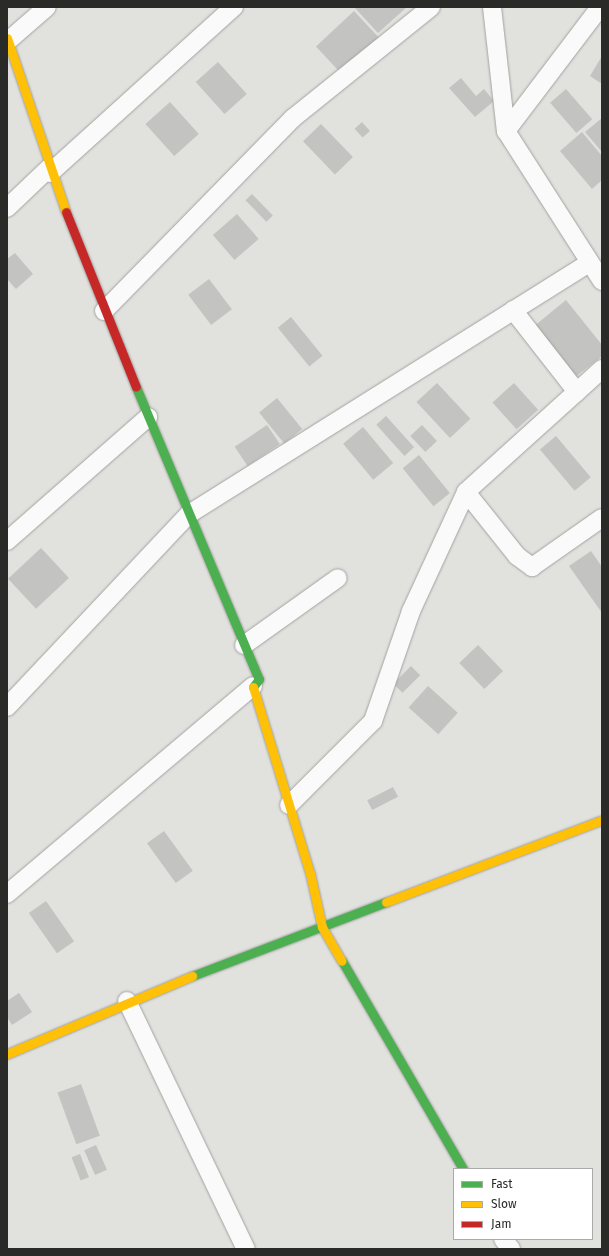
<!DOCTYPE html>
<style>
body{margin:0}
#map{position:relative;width:609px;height:1256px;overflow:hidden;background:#e1e1de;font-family:"Fira Sans",sans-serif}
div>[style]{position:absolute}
.building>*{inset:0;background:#c3c3c1;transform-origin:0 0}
.roads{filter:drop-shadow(0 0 1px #a2a2a0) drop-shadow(0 0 1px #a2a2a0)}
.street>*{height:18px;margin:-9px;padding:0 9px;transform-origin:9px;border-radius:9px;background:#fafafa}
.fast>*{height:9px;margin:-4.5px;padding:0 4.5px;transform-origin:4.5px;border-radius:4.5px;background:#4caf50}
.slow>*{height:9px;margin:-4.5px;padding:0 4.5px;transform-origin:4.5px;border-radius:4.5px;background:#ffc107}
.jam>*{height:9px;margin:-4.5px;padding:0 4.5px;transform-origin:4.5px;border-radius:4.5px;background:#c62828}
span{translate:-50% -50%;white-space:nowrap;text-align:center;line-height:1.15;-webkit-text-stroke:3px #fff;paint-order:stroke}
.frame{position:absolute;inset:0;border:8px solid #2a2a28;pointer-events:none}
.legend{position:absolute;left:453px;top:1168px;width:140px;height:72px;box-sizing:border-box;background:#fff;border:1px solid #aaaaa9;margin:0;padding:5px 7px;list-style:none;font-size:12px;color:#2a2a28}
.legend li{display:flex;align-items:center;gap:8px;height:20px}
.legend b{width:20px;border:1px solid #aaaaa9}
</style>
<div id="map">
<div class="building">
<div style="clip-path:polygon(354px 7px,407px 7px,378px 33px)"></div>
<div style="left:354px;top:11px;width:37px;height:52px;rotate:47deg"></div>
<div style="clip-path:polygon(602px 56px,602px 84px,590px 76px)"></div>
<div style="left:218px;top:62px;width:43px;height:30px;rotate:48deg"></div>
<div style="clip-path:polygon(461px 78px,476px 96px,484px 89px,494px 101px,475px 117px,449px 88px)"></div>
<div style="left:566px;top:89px;width:40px;height:21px;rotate:49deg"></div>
<div style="left:170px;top:102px;width:43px;height:33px;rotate:48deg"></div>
<div style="clip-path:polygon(602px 118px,602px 152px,585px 132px)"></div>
<div style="left:362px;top:122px;width:12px;height:10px;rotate:48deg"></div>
<div style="left:321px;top:124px;width:46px;height:25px;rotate:46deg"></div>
<div style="clip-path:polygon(582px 132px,602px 156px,602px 180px,592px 189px,560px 151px)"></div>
<div style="left:252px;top:194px;width:30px;height:9px;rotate:46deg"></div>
<div style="left:237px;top:214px;width:33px;height:32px;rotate:49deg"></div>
<div style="clip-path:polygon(15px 253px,33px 274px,16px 289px,7px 279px,7px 259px)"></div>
<div style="left:209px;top:279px;width:38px;height:26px;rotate:53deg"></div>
<div style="clip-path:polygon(566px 300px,602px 345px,602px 356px,574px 378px,533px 327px)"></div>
<div style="left:291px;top:317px;width:50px;height:17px;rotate:51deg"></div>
<div style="left:437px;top:383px;width:49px;height:28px;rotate:47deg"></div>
<div style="left:514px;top:383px;width:36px;height:29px;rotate:48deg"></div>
<div style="left:277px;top:398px;width:40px;height:23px;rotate:51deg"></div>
<div style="left:386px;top:416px;width:42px;height:13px;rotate:48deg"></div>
<div style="left:267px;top:425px;width:23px;height:39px;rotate:56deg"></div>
<div style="left:422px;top:425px;width:22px;height:16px;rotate:47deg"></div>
<div style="left:363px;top:427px;width:47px;height:26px;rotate:50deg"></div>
<div style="left:556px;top:436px;width:54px;height:21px;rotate:50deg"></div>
<div style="left:419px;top:455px;width:49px;height:21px;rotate:51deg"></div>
<div style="left:41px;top:548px;width:41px;height:45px;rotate:47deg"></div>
<div style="clip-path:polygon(591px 551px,602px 567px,602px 613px,569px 566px)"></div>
<div style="left:478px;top:645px;width:36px;height:26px;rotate:46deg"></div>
<div style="left:411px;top:666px;width:13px;height:25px;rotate:45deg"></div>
<div style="left:428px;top:686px;width:40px;height:29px;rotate:42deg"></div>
<div style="left:393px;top:787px;width:11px;height:29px;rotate:63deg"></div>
<div style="left:164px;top:831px;width:49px;height:21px;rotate:54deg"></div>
<div style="left:46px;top:901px;width:49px;height:21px;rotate:55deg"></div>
<div style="clip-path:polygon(19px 993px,32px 1012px,12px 1025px,7px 1017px,7px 1001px)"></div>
<div style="left:81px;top:1084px;width:55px;height:25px;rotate:70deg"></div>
<div style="left:96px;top:1145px;width:27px;height:13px;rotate:66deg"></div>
<div style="left:80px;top:1154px;width:25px;height:9px;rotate:69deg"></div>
</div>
<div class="roads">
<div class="street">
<div style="left:492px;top:7px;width:125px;rotate:83.6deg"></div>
<div style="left:506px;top:131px;width:156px;rotate:-52.8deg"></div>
<div style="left:9px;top:40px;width:50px;rotate:-41deg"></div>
<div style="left:506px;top:131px;width:178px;rotate:57.4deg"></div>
<div style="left:50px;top:173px;width:248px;rotate:-42.1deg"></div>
<div style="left:7px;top:208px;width:58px;rotate:-43.6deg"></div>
<div style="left:513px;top:310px;width:104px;rotate:52deg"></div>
<div style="left:104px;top:311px;width:270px;rotate:-45.6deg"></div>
<div style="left:293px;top:118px;width:177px;rotate:-38.8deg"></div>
<div style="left:602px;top:369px;width:183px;rotate:137.9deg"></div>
<div style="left:466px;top:492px;width:82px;rotate:51.4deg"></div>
<div style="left:517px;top:556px;width:19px;rotate:36deg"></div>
<div style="left:532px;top:567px;width:85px;rotate:-35deg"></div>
<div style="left:7px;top:541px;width:188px;rotate:-41.3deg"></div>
<div style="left:244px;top:645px;width:115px;rotate:-35.5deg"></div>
<div style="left:7px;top:707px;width:265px;rotate:-46.7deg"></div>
<div style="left:189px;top:514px;width:471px;rotate:-32.1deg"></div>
<div style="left:289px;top:805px;width:119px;rotate:-45deg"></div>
<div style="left:373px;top:721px;width:116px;rotate:-70.9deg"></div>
<div style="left:411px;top:611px;width:131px;rotate:-65.2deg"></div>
<div style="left:7px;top:894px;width:322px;rotate:-40.2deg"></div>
<div style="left:127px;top:1001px;width:275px;rotate:64.4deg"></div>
<div style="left:503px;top:1239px;width:13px;rotate:51deg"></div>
</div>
<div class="fast">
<div style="left:136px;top:387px;width:317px;rotate:67.2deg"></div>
<div style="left:259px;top:679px;width:10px;rotate:127deg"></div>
<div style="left:342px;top:961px;width:241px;rotate:59.8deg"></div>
<div style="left:192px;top:976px;width:208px;rotate:-20.9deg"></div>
</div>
<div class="slow">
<div style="left:7px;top:38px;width:184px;rotate:71.3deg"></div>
<div style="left:253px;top:687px;width:195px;rotate:73deg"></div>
<div style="left:310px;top:873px;width:55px;rotate:77.5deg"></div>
<div style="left:322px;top:927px;width:39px;rotate:60deg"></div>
<div style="left:386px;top:902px;width:231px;rotate:-20.8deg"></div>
<div style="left:7px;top:1054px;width:201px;rotate:-22.9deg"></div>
</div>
<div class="jam">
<div style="left:66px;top:212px;width:188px;rotate:68.2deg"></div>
</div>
</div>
<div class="frame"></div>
<ul class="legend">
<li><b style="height:5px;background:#4caf50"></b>Fast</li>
<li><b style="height:5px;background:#ffc107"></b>Slow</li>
<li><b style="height:5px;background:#c62828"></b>Jam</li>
</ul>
</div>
